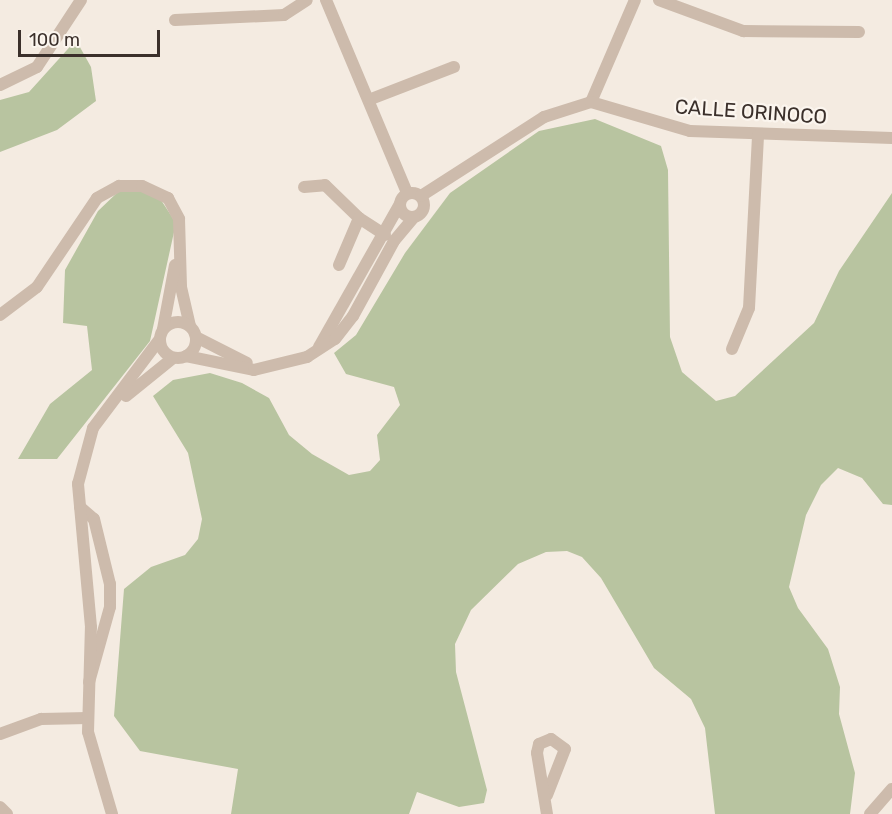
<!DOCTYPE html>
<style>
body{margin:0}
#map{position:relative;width:892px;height:814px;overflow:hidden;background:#f4ebe1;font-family:Rubik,sans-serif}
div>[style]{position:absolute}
.green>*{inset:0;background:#b8c4a0}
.minor>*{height:12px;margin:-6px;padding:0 6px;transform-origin:6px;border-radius:6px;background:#cdbbac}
.minor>.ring{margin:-6px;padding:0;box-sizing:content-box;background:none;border:12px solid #cdbbac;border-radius:50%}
span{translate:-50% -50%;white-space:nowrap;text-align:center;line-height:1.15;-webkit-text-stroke:4.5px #fbf5ee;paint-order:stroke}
.street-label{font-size:20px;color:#3b302b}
.scale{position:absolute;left:18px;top:30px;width:142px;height:27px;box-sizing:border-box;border:3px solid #3b302b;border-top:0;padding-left:8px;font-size:18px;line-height:21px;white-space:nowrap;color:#3b302b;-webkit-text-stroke:4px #fbf5ee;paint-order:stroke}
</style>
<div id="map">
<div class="green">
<div style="clip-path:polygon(76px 40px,91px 67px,96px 101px,57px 130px,0 152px,0 100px,29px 92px)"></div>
<div style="clip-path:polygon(595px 119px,661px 146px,668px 170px,670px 337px,682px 372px,716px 401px,735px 396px,814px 323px,839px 271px,892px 193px,892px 505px,883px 504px,862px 478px,838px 468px,821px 485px,806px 515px,789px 587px,798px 608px,828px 649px,840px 687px,839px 714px,855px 773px,850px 814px,715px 814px,705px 728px,691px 699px,654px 668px,601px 578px,582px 557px,567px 551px,546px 552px,518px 564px,471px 610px,455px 644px,456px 672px,487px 790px,484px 803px,459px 807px,417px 792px,409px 814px,231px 814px,238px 769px,140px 751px,114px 716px,124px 589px,151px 567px,185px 555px,198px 539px,202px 519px,188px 453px,153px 396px,173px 380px,210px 373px,242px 383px,269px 398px,289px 435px,312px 454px,349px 475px,370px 471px,380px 460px,377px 435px,400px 405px,394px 387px,346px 374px,334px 353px,356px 335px,405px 253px,450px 193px,539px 131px)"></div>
<div style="clip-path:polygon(138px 189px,159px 197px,176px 223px,150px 341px,57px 459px,18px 459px,50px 404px,92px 370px,87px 326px,63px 323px,65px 270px,98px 211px,120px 190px)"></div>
</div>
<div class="minor">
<div style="left:326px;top:0;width:209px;rotate:67.2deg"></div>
<div style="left:659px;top:0;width:90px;rotate:20.3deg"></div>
<div style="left:743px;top:31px;width:116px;rotate:0.5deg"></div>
<div style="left:175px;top:20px;width:109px;rotate:-2.6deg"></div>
<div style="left:284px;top:15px;width:27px;rotate:-33deg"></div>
<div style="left:0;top:85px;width:41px;rotate:-25.9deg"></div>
<div style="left:37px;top:67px;width:80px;rotate:-56.7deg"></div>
<div style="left:371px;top:99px;width:89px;rotate:-21.1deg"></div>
<div style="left:591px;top:102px;width:111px;rotate:-66.7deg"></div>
<div style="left:304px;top:187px;width:21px;rotate:-5deg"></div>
<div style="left:325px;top:185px;width:47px;rotate:44.1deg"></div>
<div class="ring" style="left:400px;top:193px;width:12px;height:12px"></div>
<div style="left:421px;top:196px;width:146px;rotate:-32.7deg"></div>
<div style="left:544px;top:117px;width:49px;rotate:-17.7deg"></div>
<div style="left:591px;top:102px;width:103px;rotate:16.3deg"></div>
<div style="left:690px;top:131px;width:202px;rotate:2deg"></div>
<div style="left:339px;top:265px;width:51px;rotate:-66.9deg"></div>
<div style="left:359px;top:218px;width:31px;rotate:33deg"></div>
<div style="left:0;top:315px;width:46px;rotate:-37.1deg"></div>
<div style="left:37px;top:287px;width:107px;rotate:-56deg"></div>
<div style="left:97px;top:198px;width:25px;rotate:-29deg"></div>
<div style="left:119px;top:186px;width:23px"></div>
<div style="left:142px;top:186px;width:29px;rotate:25deg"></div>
<div style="left:168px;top:198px;width:24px;rotate:62deg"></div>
<div style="left:179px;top:219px;width:68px;rotate:88.3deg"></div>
<div style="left:181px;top:287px;width:40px;rotate:77deg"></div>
<div class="ring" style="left:160px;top:322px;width:24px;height:24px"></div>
<div style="left:163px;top:329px;width:65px;rotate:-79.4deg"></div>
<div style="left:196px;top:337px;width:57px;rotate:27deg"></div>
<div style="left:319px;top:347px;width:164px;rotate:-60.5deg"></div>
<div style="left:732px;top:349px;width:44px;rotate:-67.5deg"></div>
<div style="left:749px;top:308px;width:173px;rotate:-87deg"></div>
<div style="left:186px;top:356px;width:69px;rotate:11.6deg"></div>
<div style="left:254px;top:370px;width:55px;rotate:-13.8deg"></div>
<div style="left:307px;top:357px;width:33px;rotate:-33deg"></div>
<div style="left:335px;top:339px;width:29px;rotate:-52deg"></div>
<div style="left:353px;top:316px;width:85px;rotate:-61.3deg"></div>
<div style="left:394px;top:241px;width:31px;rotate:-50deg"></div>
<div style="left:126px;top:396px;width:60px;rotate:-39deg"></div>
<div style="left:80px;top:507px;width:18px;rotate:41deg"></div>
<div style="left:94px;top:519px;width:67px;rotate:76.2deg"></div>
<div style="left:110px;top:584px;width:23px;rotate:90deg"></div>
<div style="left:110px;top:607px;width:78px;rotate:105.6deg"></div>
<div style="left:0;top:734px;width:44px;rotate:-20.1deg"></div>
<div style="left:41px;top:719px;width:47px;rotate:-1.2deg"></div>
<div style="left:547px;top:795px;width:49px;rotate:-68.6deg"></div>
<div style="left:565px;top:749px;width:17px;rotate:-144deg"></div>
<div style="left:551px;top:739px;width:13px;rotate:157deg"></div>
<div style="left:539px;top:744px;width:9px;rotate:103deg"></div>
<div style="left:537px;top:753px;width:62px;rotate:80.7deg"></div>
<div style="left:0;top:807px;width:10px;rotate:45deg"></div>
<div style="left:112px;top:814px;width:85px;rotate:-106.3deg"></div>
<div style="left:88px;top:732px;width:105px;rotate:-88.4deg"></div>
<div style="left:91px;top:627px;width:144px;rotate:-95.2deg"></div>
<div style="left:78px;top:484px;width:58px;rotate:-75deg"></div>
<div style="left:93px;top:428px;width:110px;rotate:-53.1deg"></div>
<div style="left:870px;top:814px;width:33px;rotate:-49deg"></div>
</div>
<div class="street-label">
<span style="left:751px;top:112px;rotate:4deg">CALLE ORINOCO</span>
</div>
<div class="scale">100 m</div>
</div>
